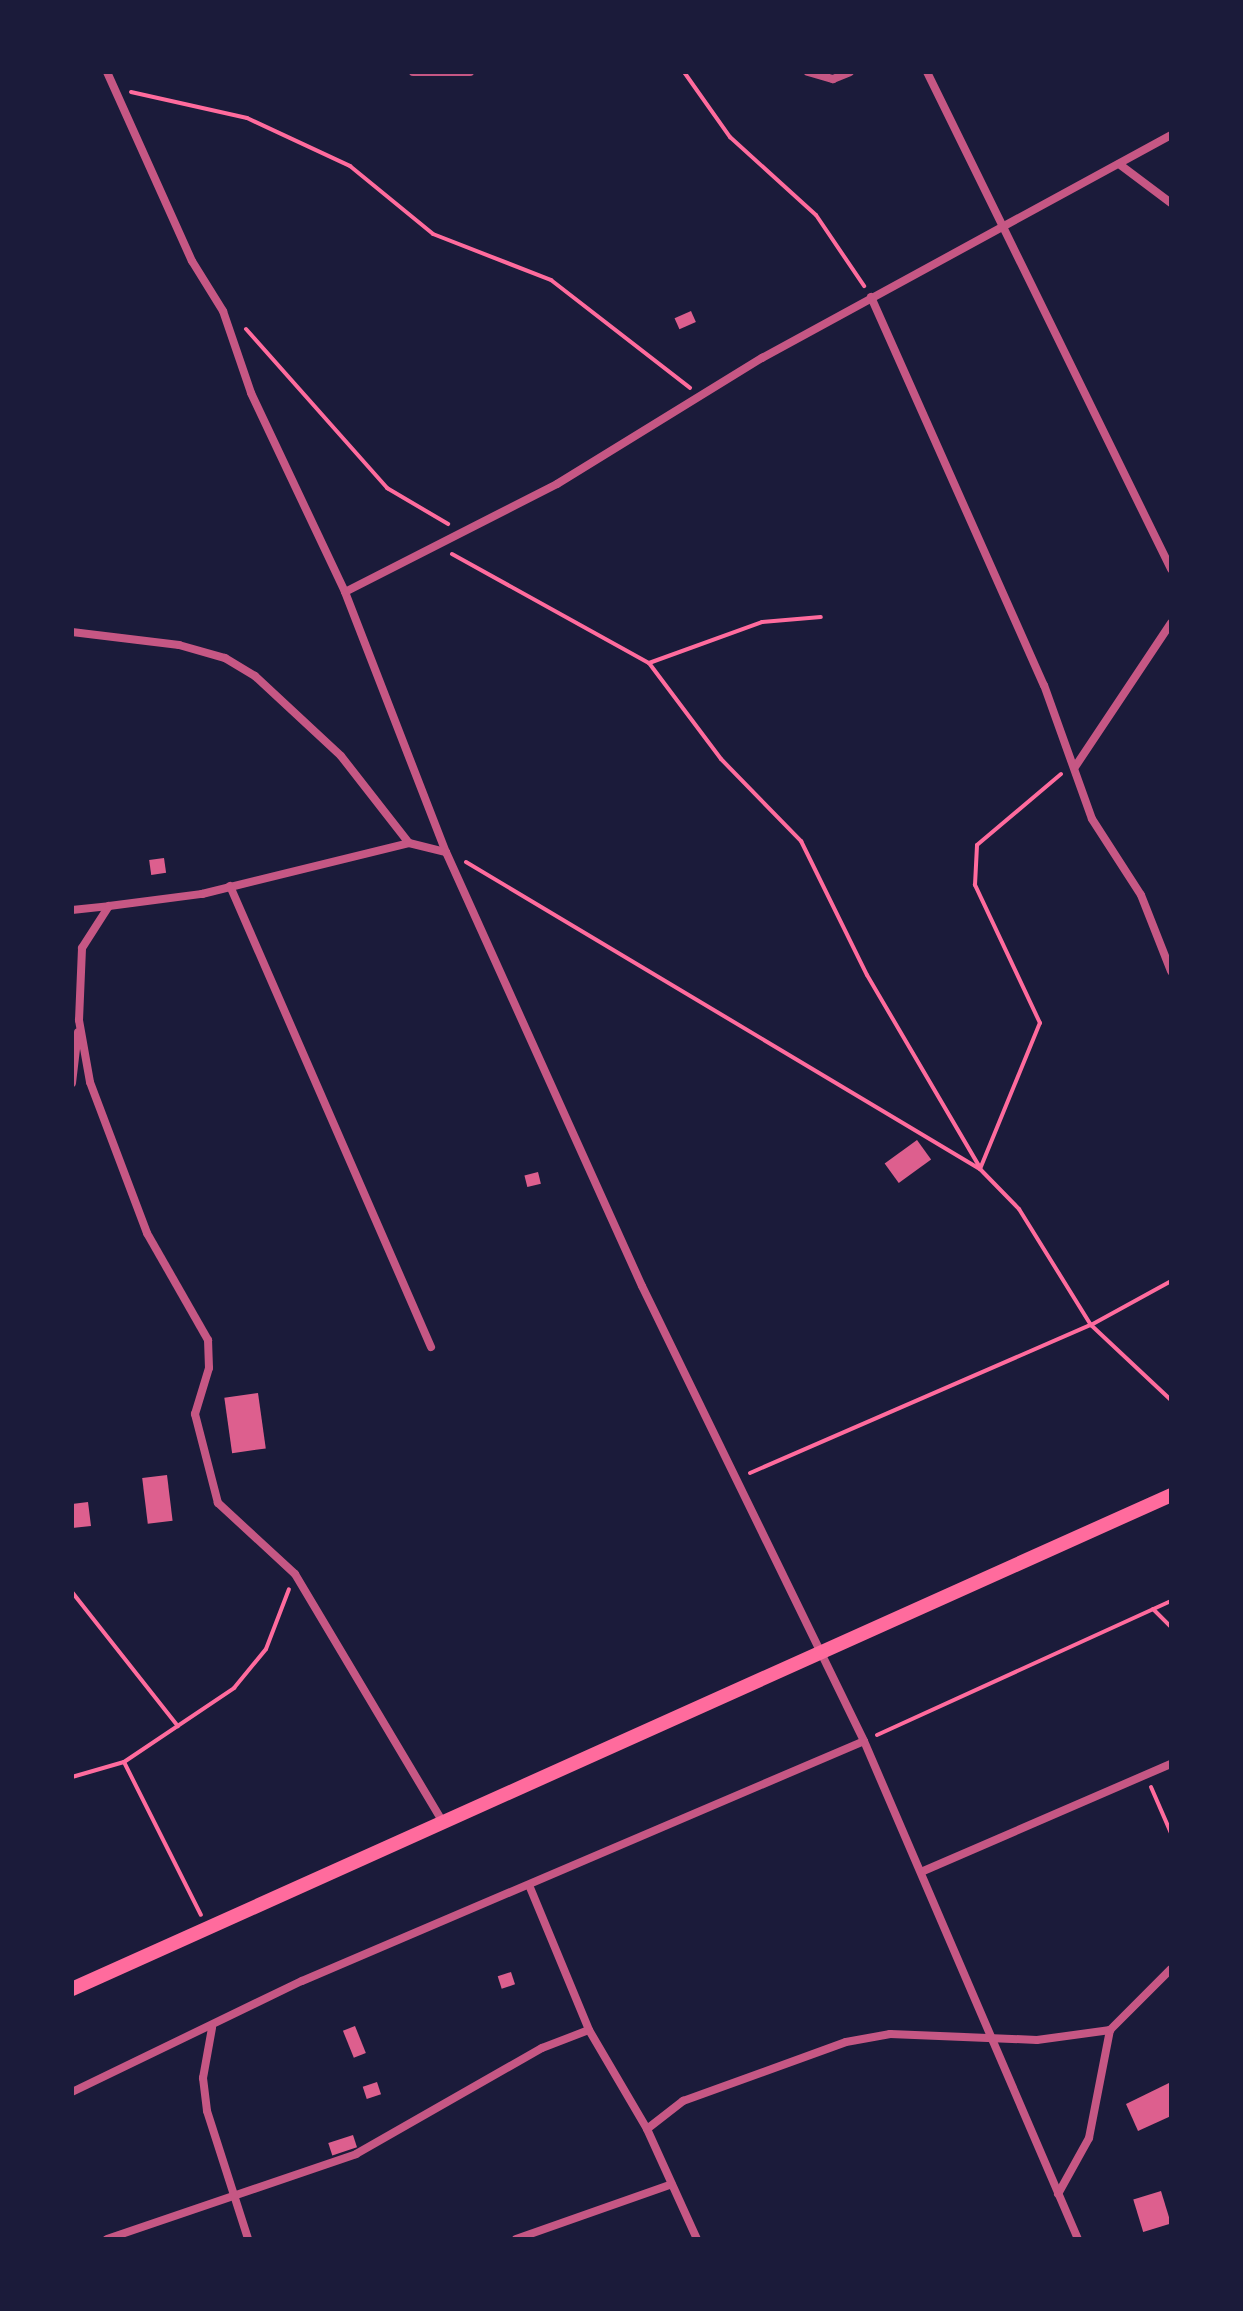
<!DOCTYPE html>
<style>
body{margin:0}
#map{position:relative;width:1243px;height:2311px;overflow:hidden;background:#1b1b3a;font-family:"Exo 2",sans-serif}
div>[style]{position:absolute}
.building>*{inset:0;background:#dd5f8e;transform-origin:0 0}
.path>*{height:4px;margin:-2px;padding:0 2px;transform-origin:2px;border-radius:2px;background:#ff6b9d}
.minor>*{height:8px;margin:-4px;padding:0 4px;transform-origin:4px;border-radius:4px;background:#c65784}
.primary>*{height:14px;margin:-7px;padding:0 7px;transform-origin:7px;border-radius:7px;background:#ff6b9d}
span{translate:-50% -50%;white-space:nowrap;text-align:center;line-height:1.15;-webkit-text-stroke:8px #1b1b3a;paint-order:stroke}
.frame{position:absolute;inset:0;border:74px solid #1b1b3a;pointer-events:none}
</style>
<div id="map">
<div class="building">
<div style="left:691px;top:311px;width:12px;height:18px;rotate:66deg"></div>
<div style="left:164px;top:858px;width:15px;height:15px;rotate:82deg"></div>
<div style="left:917px;top:1140px;width:24px;height:40px;rotate:54deg"></div>
<div style="left:538px;top:1172px;width:12px;height:14px;rotate:76deg"></div>
<div style="left:258px;top:1393px;width:56px;height:34px;rotate:82deg"></div>
<div style="left:167px;top:1475px;width:46px;height:25px;rotate:83deg"></div>
<div style="clip-path:polygon(88px 1502px,91px 1526px,72px 1528px,72px 1504px)"></div>
<div style="left:511px;top:1972px;width:13px;height:14px;rotate:72deg"></div>
<div style="left:355px;top:2026px;width:29px;height:13px;rotate:68deg"></div>
<div style="left:377px;top:2082px;width:13px;height:15px;rotate:72deg"></div>
<div style="clip-path:polygon(1171px 2082px,1171px 2116px,1138px 2131px,1126px 2104px)"></div>
<div style="left:353px;top:2135px;width:13px;height:26px;rotate:72deg"></div>
<div style="left:1161px;top:2191px;width:34px;height:29px;rotate:73deg"></div>
</div>
<div class="path">
<div style="left:684px;top:72px;width:80px;rotate:54.7deg"></div>
<div style="left:730px;top:137px;width:116px;rotate:42.2deg"></div>
<div style="left:816px;top:215px;width:86px;rotate:55.9deg"></div>
<div style="left:131px;top:92px;width:119px;rotate:12.6deg"></div>
<div style="left:247px;top:118px;width:114px;rotate:25deg"></div>
<div style="left:350px;top:166px;width:107px;rotate:39.3deg"></div>
<div style="left:433px;top:234px;width:127px;rotate:21.3deg"></div>
<div style="left:551px;top:280px;width:176px;rotate:37.8deg"></div>
<div style="left:246px;top:329px;width:213px;rotate:48.4deg"></div>
<div style="left:387px;top:488px;width:71px;rotate:30.5deg"></div>
<div style="left:452px;top:554px;width:225px;rotate:29deg"></div>
<div style="left:649px;top:663px;width:120px;rotate:53.1deg"></div>
<div style="left:721px;top:759px;width:115px;rotate:45.7deg"></div>
<div style="left:801px;top:841px;width:149px;rotate:63.8deg"></div>
<div style="left:867px;top:975px;width:221px;rotate:59.6deg"></div>
<div style="left:649px;top:663px;width:120px;rotate:-19.9deg"></div>
<div style="left:762px;top:622px;width:59px;rotate:-4.8deg"></div>
<div style="left:466px;top:862px;width:599px;rotate:30.85deg"></div>
<div style="left:980px;top:1169px;width:56px;rotate:45.7deg"></div>
<div style="left:1019px;top:1209px;width:137px;rotate:58.2deg"></div>
<div style="left:1091px;top:1325px;width:110px;rotate:43.2deg"></div>
<div style="left:980px;top:1169px;width:158px;rotate:-67.7deg"></div>
<div style="left:1040px;top:1023px;width:153px;rotate:-115.2deg"></div>
<div style="left:975px;top:885px;width:40px;rotate:-87.1deg"></div>
<div style="left:977px;top:845px;width:110px;rotate:-40.2deg"></div>
<div style="left:750px;top:1473px;width:372px;rotate:-23.5deg"></div>
<div style="left:1091px;top:1325px;width:91px;rotate:-28.8deg"></div>
<div style="left:72px;top:1592px;width:171px;rotate:51.7deg"></div>
<div style="left:1153px;top:1609px;width:25px;rotate:45deg"></div>
<div style="left:877px;top:1735px;width:323px;rotate:-24.5deg"></div>
<div style="left:124px;top:1762px;width:171px;rotate:63.3deg"></div>
<div style="left:72px;top:1777px;width:54px;rotate:-16.1deg"></div>
<div style="left:124px;top:1762px;width:133px;rotate:-33.9deg"></div>
<div style="left:234px;top:1688px;width:50px;rotate:-50.6deg"></div>
<div style="left:266px;top:1649px;width:64px;rotate:-69deg"></div>
<div style="left:1151px;top:1787px;width:50px;rotate:66.5deg"></div>
</div>
<div class="minor">
<div style="left:107px;top:72px;width:207px;rotate:65.8deg"></div>
<div style="left:192px;top:261px;width:59px;rotate:58.2deg"></div>
<div style="left:223px;top:311px;width:87px;rotate:71.1deg"></div>
<div style="left:251px;top:393px;width:220px;rotate:64.7deg"></div>
<div style="left:345px;top:592px;width:279px;rotate:68.8deg"></div>
<div style="left:446px;top:852px;width:476px;rotate:65.7deg"></div>
<div style="left:642px;top:1286px;width:506px;rotate:63.99deg"></div>
<div style="left:864px;top:1741px;width:542px;rotate:66.75deg"></div>
<div style="left:413px;top:72px;width:57px"></div>
<div style="left:808px;top:72px;width:26px;rotate:16deg"></div>
<div style="left:833px;top:79px;width:18px;rotate:-22deg"></div>
<div style="left:927px;top:72px;width:554px;rotate:63.85deg"></div>
<div style="left:1119px;top:164px;width:65px;rotate:36.9deg"></div>
<div style="left:871px;top:297px;width:425px;rotate:66deg"></div>
<div style="left:1044px;top:685px;width:142px;rotate:70.3deg"></div>
<div style="left:1092px;top:819px;width:90px;rotate:57.2deg"></div>
<div style="left:1141px;top:895px;width:82px;rotate:68.5deg"></div>
<div style="left:345px;top:592px;width:238px;rotate:-27deg"></div>
<div style="left:557px;top:484px;width:241px;rotate:-31.6deg"></div>
<div style="left:762px;top:358px;width:466px;rotate:-28.6deg"></div>
<div style="left:72px;top:632px;width:108px;rotate:6.9deg"></div>
<div style="left:179px;top:645px;width:48px;rotate:15.8deg"></div>
<div style="left:225px;top:658px;width:35px;rotate:31deg"></div>
<div style="left:255px;top:676px;width:117px;rotate:42.9deg"></div>
<div style="left:341px;top:756px;width:110px;rotate:52deg"></div>
<div style="left:1075px;top:767px;width:173px;rotate:-56.3deg"></div>
<div style="left:230px;top:886px;width:503px;rotate:66.44deg"></div>
<div style="left:72px;top:910px;width:37px;rotate:-6deg"></div>
<div style="left:72px;top:1083px;width:51px;rotate:-83.3deg"></div>
<div style="left:444px;top:1824px;width:291px;rotate:-120.8deg"></div>
<div style="left:295px;top:1574px;width:105px;rotate:-137.3deg"></div>
<div style="left:218px;top:1503px;width:92px;rotate:-104.5deg"></div>
<div style="left:195px;top:1414px;width:48px;rotate:-73.1deg"></div>
<div style="left:209px;top:1368px;width:28px;rotate:-92deg"></div>
<div style="left:208px;top:1340px;width:123px;rotate:-119.7deg"></div>
<div style="left:147px;top:1233px;width:161px;rotate:-110.7deg"></div>
<div style="left:90px;top:1082px;width:63px;rotate:-100.1deg"></div>
<div style="left:79px;top:1020px;width:72px;rotate:-87.6deg"></div>
<div style="left:82px;top:948px;width:50px;rotate:-57.3deg"></div>
<div style="left:109px;top:906px;width:94px;rotate:-7.4deg"></div>
<div style="left:202px;top:894px;width:213px;rotate:-13.8deg"></div>
<div style="left:409px;top:843px;width:38px;rotate:14deg"></div>
<div style="left:921px;top:1872px;width:272px;rotate:-23.4deg"></div>
<div style="left:529px;top:1885px;width:157px;rotate:67.5deg"></div>
<div style="left:212px;top:2028px;width:51px;rotate:100.2deg"></div>
<div style="left:203px;top:2078px;width:33px;rotate:83deg"></div>
<div style="left:207px;top:2111px;width:134px;rotate:72.2deg"></div>
<div style="left:72px;top:2092px;width:255px;rotate:-25.8deg"></div>
<div style="left:302px;top:1981px;width:611px;rotate:-23.12deg"></div>
<div style="left:647px;top:2129px;width:121px;rotate:65.6deg"></div>
<div style="left:1058px;top:2194px;width:64px;rotate:-61deg"></div>
<div style="left:1089px;top:2138px;width:110px;rotate:-79deg"></div>
<div style="left:107px;top:2239px;width:263px;rotate:-18.8deg"></div>
<div style="left:356px;top:2154px;width:214px;rotate:-29.7deg"></div>
<div style="left:542px;top:2048px;width:50px;rotate:-21deg"></div>
<div style="left:589px;top:2030px;width:115px;rotate:59.6deg"></div>
<div style="left:647px;top:2129px;width:46px;rotate:-37.9deg"></div>
<div style="left:683px;top:2101px;width:173px;rotate:-19.9deg"></div>
<div style="left:846px;top:2042px;width:45px;rotate:-10.3deg"></div>
<div style="left:890px;top:2034px;width:147px;rotate:2.3deg"></div>
<div style="left:1037px;top:2040px;width:74px;rotate:-7.8deg"></div>
<div style="left:1110px;top:2030px;width:86px;rotate:-45deg"></div>
<div style="left:516px;top:2239px;width:165px;rotate:-19.4deg"></div>
</div>
<div class="primary">
<div style="left:72px;top:1989px;width:1205px;rotate:-24.2deg"></div>
</div>
<div class="frame"></div>
</div>
